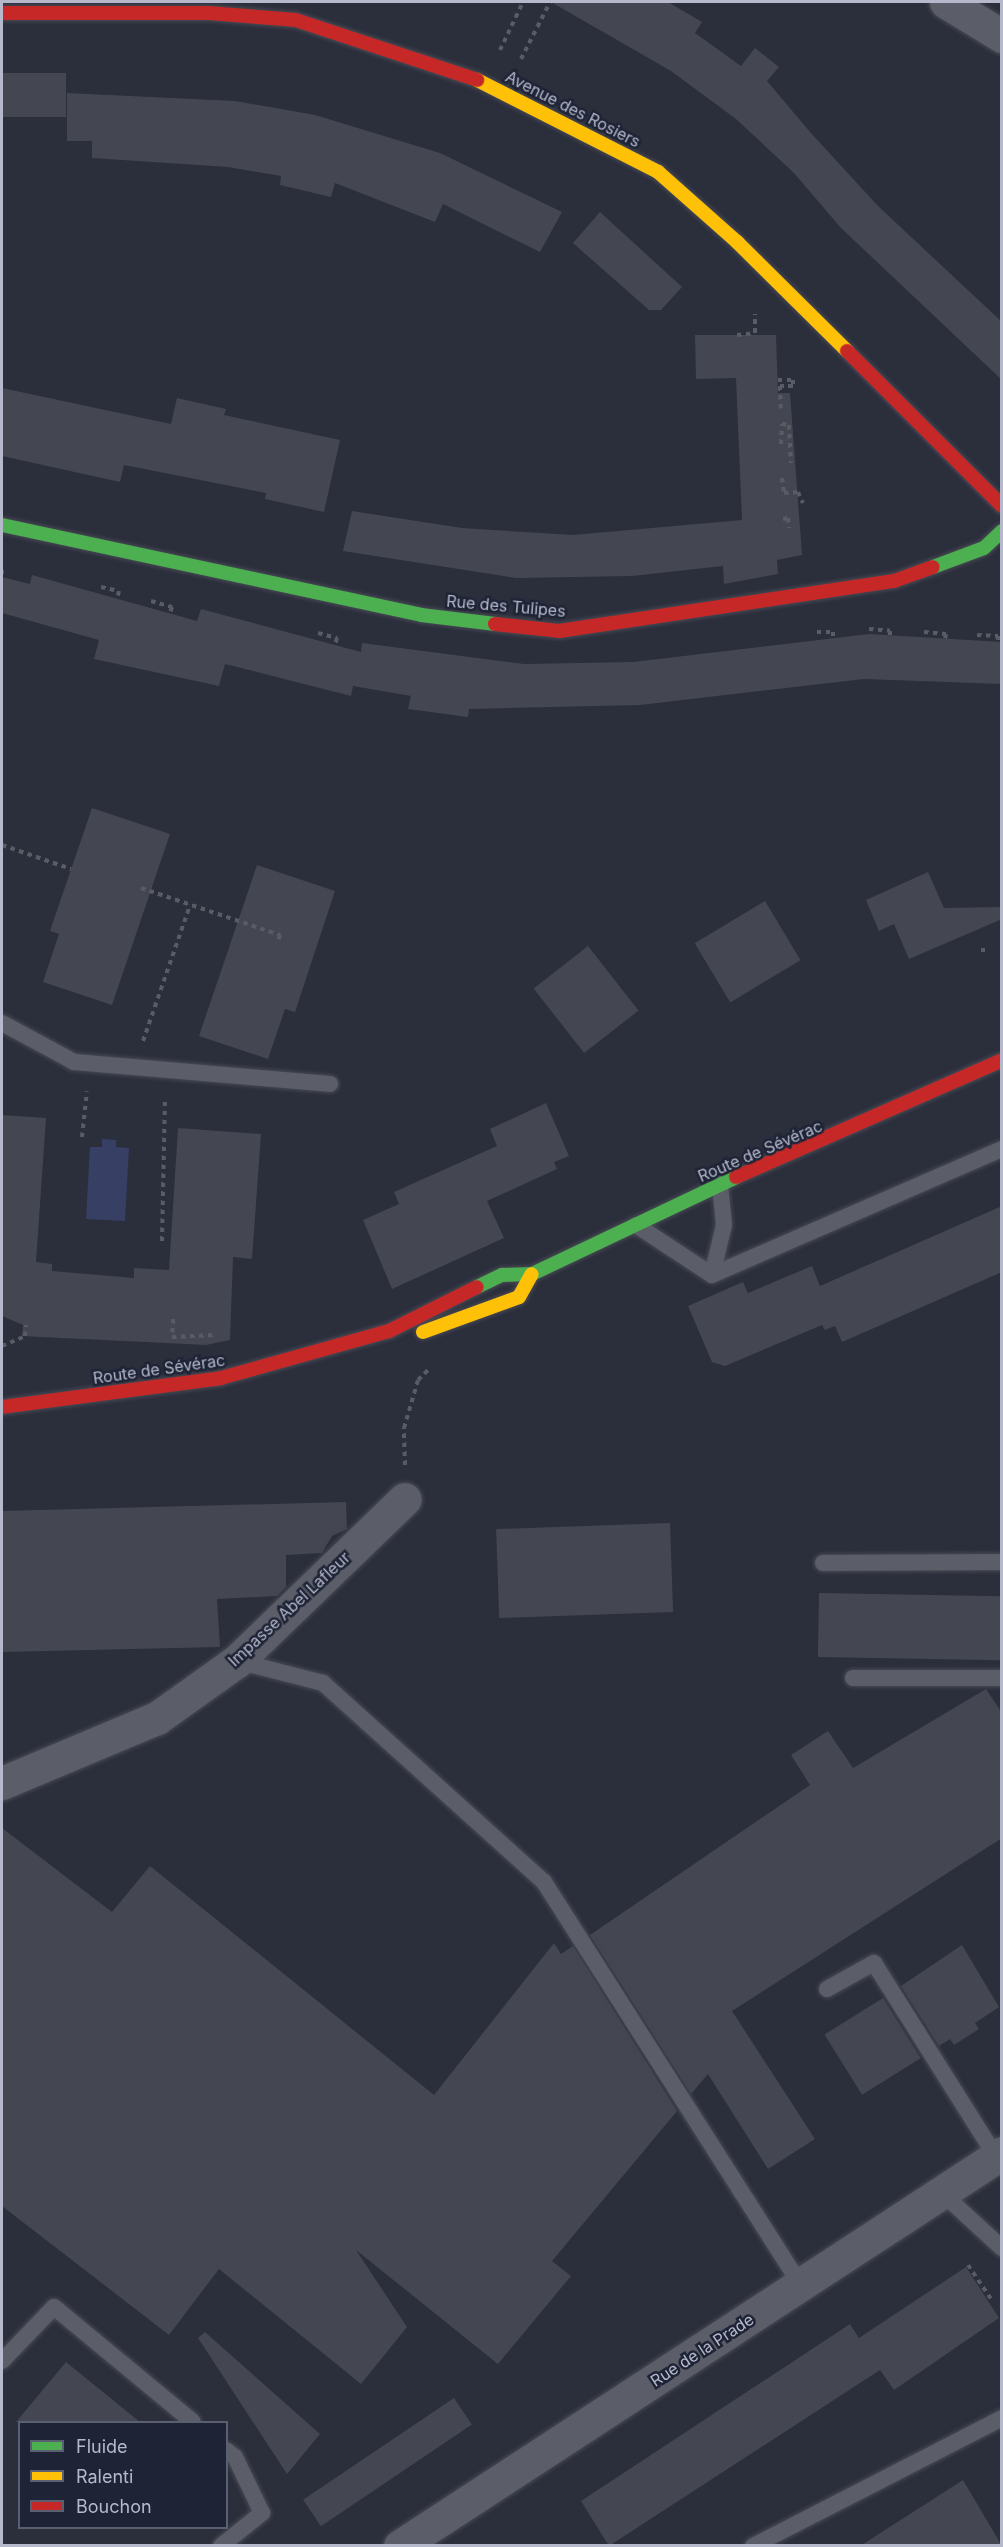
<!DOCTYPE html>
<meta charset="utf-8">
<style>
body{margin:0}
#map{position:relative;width:1003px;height:2547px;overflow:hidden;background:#2b2e3b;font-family:Inter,sans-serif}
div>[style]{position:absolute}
.water>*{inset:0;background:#374064}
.building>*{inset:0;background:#444752;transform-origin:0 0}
.path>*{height:4px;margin-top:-2px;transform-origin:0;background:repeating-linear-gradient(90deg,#595c65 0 4.5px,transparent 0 9px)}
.roads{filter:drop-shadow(0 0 2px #474a54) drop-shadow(0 0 2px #474a54)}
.lane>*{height:16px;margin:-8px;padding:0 8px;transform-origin:8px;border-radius:8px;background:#5b5e68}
.street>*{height:33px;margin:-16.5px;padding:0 16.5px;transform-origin:16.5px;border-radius:16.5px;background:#5b5e68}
.fast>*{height:14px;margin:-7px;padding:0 7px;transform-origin:7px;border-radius:7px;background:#4caf50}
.slow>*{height:14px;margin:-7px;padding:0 7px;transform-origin:7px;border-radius:7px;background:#ffc107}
.jam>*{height:14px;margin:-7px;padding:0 7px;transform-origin:7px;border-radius:7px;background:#c62828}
span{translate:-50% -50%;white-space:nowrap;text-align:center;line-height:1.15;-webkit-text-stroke:5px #1e2336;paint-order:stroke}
.street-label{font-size:16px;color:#b6b9cb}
.frame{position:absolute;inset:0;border:3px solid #b6b9cb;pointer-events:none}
.legend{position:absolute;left:18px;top:2421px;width:210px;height:108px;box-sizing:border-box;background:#1e2336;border:2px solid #5b5f72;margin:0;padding:8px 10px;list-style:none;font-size:18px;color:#b6b9cb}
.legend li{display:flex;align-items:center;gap:12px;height:30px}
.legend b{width:30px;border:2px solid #5b5f72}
</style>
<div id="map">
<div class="water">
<div style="clip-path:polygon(102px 1139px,116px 1140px,116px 1147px,129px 1148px,125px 1221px,86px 1219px,90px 1147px,102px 1147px)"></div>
</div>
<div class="building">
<div style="clip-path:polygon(551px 2px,668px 2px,702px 22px,695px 33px,741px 66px,755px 48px,779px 67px,767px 81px,810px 132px,878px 206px,1002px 322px,1002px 380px,841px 228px,794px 173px,736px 119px,671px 71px)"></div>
<div style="left:2px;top:73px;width:64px;height:44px"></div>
<div style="clip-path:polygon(67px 93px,235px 101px,315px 115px,440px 153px,562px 212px,540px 252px,443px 204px,435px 222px,335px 183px,331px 197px,280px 185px,281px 176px,228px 167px,92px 158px,92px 141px,67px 141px)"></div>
<div style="clip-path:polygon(600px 212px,682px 287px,661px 310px,649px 310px,573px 243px)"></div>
<div style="clip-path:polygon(695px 335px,776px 335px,778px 393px,790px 393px,802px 555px,777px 560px,778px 574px,724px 584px,723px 566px,632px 576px,516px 578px,343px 551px,352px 511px,462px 528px,573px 535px,742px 520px,736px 378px,696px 379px)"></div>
<div style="clip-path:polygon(2px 388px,171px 424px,177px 398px,226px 409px,224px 415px,340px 440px,324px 512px,265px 499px,266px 493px,124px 465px,120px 482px,2px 456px)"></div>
<div style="clip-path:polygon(32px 575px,197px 621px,201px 609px,361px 652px,362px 643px,524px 664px,633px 662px,869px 634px,1002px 642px,1002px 684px,864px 679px,640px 705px,469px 709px,468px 717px,408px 709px,411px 696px,353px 686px,351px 696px,225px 664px,219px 686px,94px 659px,99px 640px,2px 613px,2px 577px,30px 584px)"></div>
<div style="clip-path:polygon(92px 808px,170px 834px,112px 1005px,43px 982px,59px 934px,50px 931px)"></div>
<div style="clip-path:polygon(257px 865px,335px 891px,295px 1012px,285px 1009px,268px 1059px,199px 1036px)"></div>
<div style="clip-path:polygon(928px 872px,944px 908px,1002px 907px,1002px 919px,909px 959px,894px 924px,879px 931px,866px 900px)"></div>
<div style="left:765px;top:901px;width:69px;height:82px;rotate:59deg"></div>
<div style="left:588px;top:946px;width:82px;height:69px;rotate:52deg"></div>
<div style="clip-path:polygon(546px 1103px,569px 1156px,554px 1162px,557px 1169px,487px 1201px,504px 1238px,392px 1289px,363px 1220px,399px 1204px,394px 1192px,497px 1146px,490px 1129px)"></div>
<div style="clip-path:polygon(2px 1115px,46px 1118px,36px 1262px,52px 1264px,52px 1271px,134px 1278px,134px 1268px,169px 1270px,178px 1128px,261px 1134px,252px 1259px,233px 1257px,230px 1340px,206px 1345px,22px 1336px,23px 1325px,2px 1316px)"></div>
<div style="clip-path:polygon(1002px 1206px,1002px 1272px,842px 1342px,835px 1326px,825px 1330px,822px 1325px,725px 1366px,712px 1362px,688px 1306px,743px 1282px,748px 1293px,812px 1266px,820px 1286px)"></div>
<div style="clip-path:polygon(346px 1502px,347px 1529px,332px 1536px,322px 1553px,286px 1555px,286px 1587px,277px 1596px,217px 1599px,220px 1647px,2px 1652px,2px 1511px)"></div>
<div style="left:670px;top:1523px;width:89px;height:174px;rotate:88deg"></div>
<div style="left:819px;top:1593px;width:183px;height:64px;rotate:1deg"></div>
<div style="clip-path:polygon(986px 1689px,1002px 1713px,1002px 1838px,732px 2011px,815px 2139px,768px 2169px,708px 2074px,691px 2094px,590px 1935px,810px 1785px,791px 1755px,828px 1731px,853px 1768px)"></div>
<div style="clip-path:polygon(2px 1828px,112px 1912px,150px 1866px,434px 2095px,554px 1943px,561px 1954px,573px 1946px,677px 2111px,552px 2261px,571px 2276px,498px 2364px,356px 2250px,407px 2327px,361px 2384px,219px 2269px,169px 2335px,2px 2206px)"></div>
<div style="clip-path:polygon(962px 1945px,999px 2007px,975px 2023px,979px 2029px,954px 2045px,950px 2039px,939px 2046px,901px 1986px)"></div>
<div style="left:883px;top:1998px;width:71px;height:69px;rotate:58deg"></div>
<div style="clip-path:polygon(966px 2267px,999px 2318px,894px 2390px,880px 2370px,609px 2546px,581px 2501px,850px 2324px,859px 2338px)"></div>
<div style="clip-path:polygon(205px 2332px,320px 2434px,287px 2474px,198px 2338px)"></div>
<div style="clip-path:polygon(66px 2362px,140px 2422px,16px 2422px)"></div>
<div style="left:454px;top:2398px;width:32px;height:182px;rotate:56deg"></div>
<div style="clip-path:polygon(963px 2480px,1002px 2546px,860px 2546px)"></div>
</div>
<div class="path">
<div style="left:500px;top:50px;width:53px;rotate:-64.4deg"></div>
<div style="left:521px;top:59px;width:64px;rotate:-63deg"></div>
<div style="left:737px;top:335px;width:18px;rotate:-6deg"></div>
<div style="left:755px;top:333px;width:19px;rotate:-90deg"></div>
<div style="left:778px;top:380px;width:15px"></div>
<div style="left:793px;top:380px;width:6px;rotate:90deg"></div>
<div style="left:793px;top:386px;width:13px;rotate:180deg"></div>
<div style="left:780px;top:386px;width:24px;rotate:88deg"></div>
<div style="left:781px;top:444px;width:20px;rotate:-87deg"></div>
<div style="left:782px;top:424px;width:7px;rotate:8deg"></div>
<div style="left:789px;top:425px;width:38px;rotate:87deg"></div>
<div style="left:782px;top:478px;width:15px;rotate:82deg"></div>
<div style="left:784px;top:493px;width:14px;rotate:-4deg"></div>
<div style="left:798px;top:492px;width:12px;rotate:66deg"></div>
<div style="left:783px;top:519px;width:5px;rotate:-11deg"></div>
<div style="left:788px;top:518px;width:10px;rotate:84deg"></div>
<div style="left:2px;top:570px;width:7px;rotate:90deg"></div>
<div style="left:101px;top:587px;width:18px;rotate:13deg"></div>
<div style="left:119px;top:591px;width:8px;rotate:104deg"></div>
<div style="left:151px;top:601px;width:22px;rotate:16deg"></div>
<div style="left:172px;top:607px;width:6px;rotate:108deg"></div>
<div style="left:869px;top:629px;width:21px;rotate:5deg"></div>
<div style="left:890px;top:631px;width:4px;rotate:90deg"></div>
<div style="left:817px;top:632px;width:16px"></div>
<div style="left:833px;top:632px;width:4px;rotate:90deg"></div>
<div style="left:924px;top:632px;width:22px;rotate:5deg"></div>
<div style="left:946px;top:634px;width:5px;rotate:101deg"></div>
<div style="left:318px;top:633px;width:20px;rotate:15deg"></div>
<div style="left:337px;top:638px;width:7px;rotate:106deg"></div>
<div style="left:977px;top:635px;width:21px;rotate:3deg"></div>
<div style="left:998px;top:636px;width:5px;rotate:90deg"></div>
<div style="left:2px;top:845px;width:73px;rotate:19.2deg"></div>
<div style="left:141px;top:888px;width:147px;rotate:18.7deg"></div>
<div style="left:280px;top:935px;width:9px;rotate:108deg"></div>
<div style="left:983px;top:948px;width:4px;rotate:90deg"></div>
<div style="left:143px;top:1041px;width:144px;rotate:-70.9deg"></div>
<div style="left:82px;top:1137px;width:46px;rotate:-83.8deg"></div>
<div style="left:162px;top:1241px;width:143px;rotate:-88.8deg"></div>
<div style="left:173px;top:1319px;width:18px;rotate:93deg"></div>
<div style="left:172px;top:1337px;width:43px;rotate:-2.7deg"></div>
<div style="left:2px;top:1346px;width:25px;rotate:-23deg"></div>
<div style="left:25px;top:1336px;width:11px;rotate:-85deg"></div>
<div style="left:405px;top:1465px;width:37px;rotate:-92deg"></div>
<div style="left:404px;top:1428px;width:50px;rotate:-73.7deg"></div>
<div style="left:418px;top:1380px;width:17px;rotate:-45deg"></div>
<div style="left:968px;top:2265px;width:41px;rotate:55.9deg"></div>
</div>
<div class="roads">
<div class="lane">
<div style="left:2px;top:1023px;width:82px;rotate:28.4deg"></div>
<div style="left:74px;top:1062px;width:257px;rotate:4.9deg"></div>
<div style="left:636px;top:1225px;width:91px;rotate:33.3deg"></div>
<div style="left:712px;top:1275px;width:316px;rotate:-23.5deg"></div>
<div style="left:712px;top:1275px;width:51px;rotate:-76.5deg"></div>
<div style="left:724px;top:1225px;width:41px;rotate:-95.6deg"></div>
<div style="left:823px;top:1563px;width:179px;rotate:-0.3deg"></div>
<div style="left:237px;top:1661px;width:89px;rotate:14.3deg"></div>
<div style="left:323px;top:1683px;width:297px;rotate:42deg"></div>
<div style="left:544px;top:1882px;width:479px;rotate:57.5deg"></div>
<div style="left:853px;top:1678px;width:149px"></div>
<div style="left:827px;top:1989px;width:54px;rotate:-29deg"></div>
<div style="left:874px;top:1963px;width:229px;rotate:57.8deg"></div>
<div style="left:941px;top:2192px;width:83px;rotate:42.6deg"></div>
<div style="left:2px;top:2361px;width:75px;rotate:-46.1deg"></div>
<div style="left:54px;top:2307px;width:180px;rotate:39.6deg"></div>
<div style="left:221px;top:2546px;width:53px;rotate:-38.8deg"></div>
<div style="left:262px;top:2513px;width:62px;rotate:-115.7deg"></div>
<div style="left:235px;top:2457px;width:11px;rotate:-142deg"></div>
<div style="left:753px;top:2546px;width:280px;rotate:-27.2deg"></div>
</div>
<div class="street">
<div style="left:946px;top:2px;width:66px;rotate:31.3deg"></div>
<div style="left:2px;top:1783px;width:168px;rotate:-22.8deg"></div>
<div style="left:157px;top:1718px;width:98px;rotate:-35.5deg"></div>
<div style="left:237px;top:1661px;width:233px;rotate:-44deg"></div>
<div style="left:400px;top:2546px;width:719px;rotate:-33.14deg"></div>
</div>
<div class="fast">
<div style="left:2px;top:525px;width:429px;rotate:12.1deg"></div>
<div style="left:421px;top:615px;width:75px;rotate:6.9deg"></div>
<div style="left:933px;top:567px;width:54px;rotate:-20.4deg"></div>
<div style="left:984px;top:548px;width:25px;rotate:-43deg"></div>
<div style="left:477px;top:1287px;width:28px;rotate:-26deg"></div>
<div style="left:502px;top:1275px;width:30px;rotate:-2deg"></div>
<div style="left:532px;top:1274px;width:226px;rotate:-25.4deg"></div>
</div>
<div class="slow">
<div style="left:477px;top:80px;width:203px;rotate:26.9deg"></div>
<div style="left:658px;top:172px;width:106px;rotate:41.5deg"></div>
<div style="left:737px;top:242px;width:155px;rotate:44.7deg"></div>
<div style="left:423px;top:1332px;width:102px;rotate:-20deg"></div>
<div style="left:519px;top:1297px;width:26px;rotate:-61deg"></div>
</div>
<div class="jam">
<div style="left:2px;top:13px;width:207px"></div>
<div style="left:209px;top:13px;width:87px;rotate:4.6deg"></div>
<div style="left:296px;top:20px;width:191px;rotate:18.3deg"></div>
<div style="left:847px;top:351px;width:219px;rotate:45deg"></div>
<div style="left:495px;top:624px;width:64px;rotate:6.2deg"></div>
<div style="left:559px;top:631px;width:339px;rotate:-8.5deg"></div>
<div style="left:894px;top:581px;width:41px;rotate:-19.7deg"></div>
<div style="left:736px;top:1177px;width:291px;rotate:-23.7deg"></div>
<div style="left:2px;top:1407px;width:221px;rotate:-7.5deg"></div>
<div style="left:221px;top:1378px;width:174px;rotate:-15.6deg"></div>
<div style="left:389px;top:1331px;width:98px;rotate:-26.6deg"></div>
</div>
</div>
<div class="street-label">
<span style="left:573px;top:109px;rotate:27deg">Avenue des Rosiers</span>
<span style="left:506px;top:606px;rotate:5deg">Rue des Tulipes</span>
<span style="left:760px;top:1151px;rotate:-23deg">Route de Sévérac</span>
<span style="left:159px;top:1369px;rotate:-8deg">Route de Sévérac</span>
<span style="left:289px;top:1609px;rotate:-43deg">Impasse Abel Lafleur</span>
<span style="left:702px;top:2350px;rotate:-33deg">Rue de la Prade</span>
</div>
<div class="frame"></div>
<ul class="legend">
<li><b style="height:8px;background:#4caf50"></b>Fluide</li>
<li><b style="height:8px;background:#ffc107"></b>Ralenti</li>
<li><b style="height:8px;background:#c62828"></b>Bouchon</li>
</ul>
</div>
